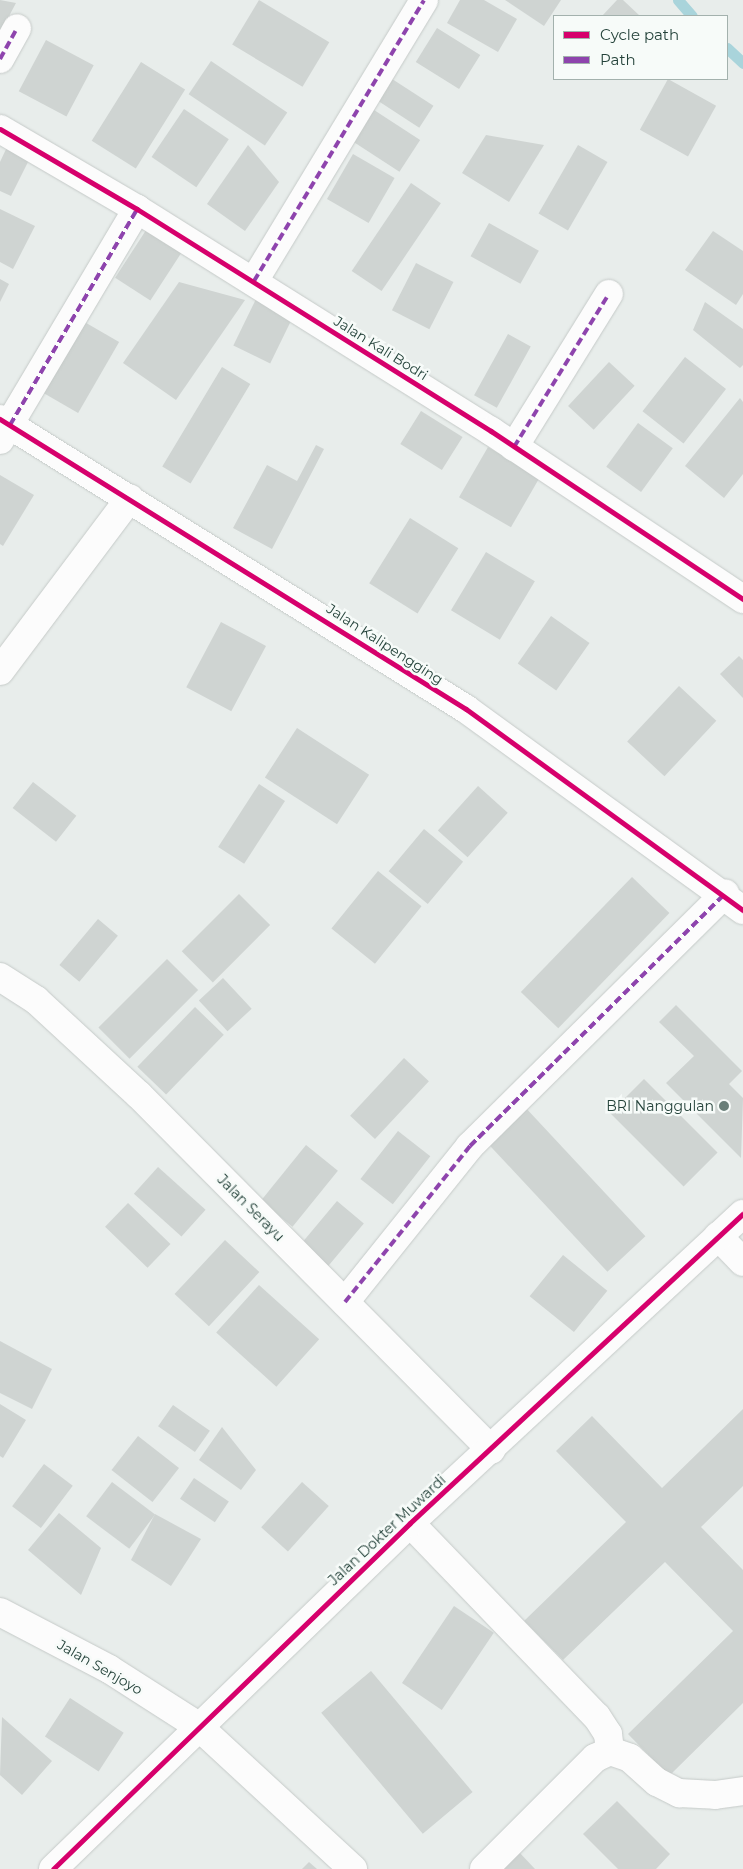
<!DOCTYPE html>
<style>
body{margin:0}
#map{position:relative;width:743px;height:1869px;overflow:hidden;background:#e8edeb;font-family:Montserrat,sans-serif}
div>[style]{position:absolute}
.stream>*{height:11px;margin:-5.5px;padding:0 5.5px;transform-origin:5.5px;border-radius:5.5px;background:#a9d4db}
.building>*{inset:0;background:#cfd4d2;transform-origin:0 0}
.roads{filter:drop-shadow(0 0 1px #c5cac8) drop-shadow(0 0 1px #c5cac8)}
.minor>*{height:28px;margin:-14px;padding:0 14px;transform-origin:14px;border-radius:14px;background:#fcfcfc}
.quiet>*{height:4px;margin-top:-2px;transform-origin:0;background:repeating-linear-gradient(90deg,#8e44ad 0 8px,transparent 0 12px)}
.cycleway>*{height:5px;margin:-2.5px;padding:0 2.5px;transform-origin:2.5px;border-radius:2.5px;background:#d6006c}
.dots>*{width:14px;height:14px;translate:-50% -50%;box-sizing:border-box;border:2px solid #f7fbf9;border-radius:50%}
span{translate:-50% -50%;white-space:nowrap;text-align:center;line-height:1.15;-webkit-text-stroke:5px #f7fbf9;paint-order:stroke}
.street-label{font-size:14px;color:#24423a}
.poi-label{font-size:14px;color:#24423a}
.right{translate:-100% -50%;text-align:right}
.legend{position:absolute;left:553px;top:15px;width:175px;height:65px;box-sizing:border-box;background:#f7fbf9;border:1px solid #a3b1ad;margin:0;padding:6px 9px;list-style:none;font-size:15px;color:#24423a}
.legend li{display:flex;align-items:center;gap:10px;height:25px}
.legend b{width:25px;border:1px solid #a3b1ad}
</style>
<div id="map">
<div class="stream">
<div style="left:678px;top:0;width:21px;rotate:49deg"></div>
<div style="left:727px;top:48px;width:22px;rotate:43deg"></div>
</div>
<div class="building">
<div style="clip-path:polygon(0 0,16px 3px,0 33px)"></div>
<div style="left:259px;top:0;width:82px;height:52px;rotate:31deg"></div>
<div style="clip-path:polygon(460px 0,484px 0,517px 19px,498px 52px,447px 23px)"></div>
<div style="clip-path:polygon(505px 0,561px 0,544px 26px)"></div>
<div style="clip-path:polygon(617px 0,623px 0,640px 16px,602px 16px)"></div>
<div style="left:437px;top:28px;width:51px;height:40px;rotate:32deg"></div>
<div style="left:46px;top:40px;width:54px;height:58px;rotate:28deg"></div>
<div style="left:211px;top:61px;width:92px;height:40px;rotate:34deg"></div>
<div style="left:141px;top:62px;width:52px;height:93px;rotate:32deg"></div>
<div style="left:389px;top:77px;width:53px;height:26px;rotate:33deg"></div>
<div style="left:668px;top:79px;width:55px;height:58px;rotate:29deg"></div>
<div style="left:184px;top:109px;width:54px;height:58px;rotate:34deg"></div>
<div style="left:374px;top:110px;width:55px;height:38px;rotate:33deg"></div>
<div style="clip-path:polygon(486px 135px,544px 145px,509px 202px,462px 173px)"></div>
<div style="clip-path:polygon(248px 145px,279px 182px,245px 231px,207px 204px)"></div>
<div style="left:578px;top:145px;width:34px;height:79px;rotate:30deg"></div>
<div style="clip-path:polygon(7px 147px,30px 158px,11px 196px,0 191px,0 162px)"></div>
<div style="left:353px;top:154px;width:48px;height:52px;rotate:30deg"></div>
<div style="left:411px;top:183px;width:36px;height:106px;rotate:34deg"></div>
<div style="clip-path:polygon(0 209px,35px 226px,13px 269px,0 262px)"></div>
<div style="left:489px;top:223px;width:57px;height:38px;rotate:29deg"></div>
<div style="left:150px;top:224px;width:42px;height:64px;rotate:33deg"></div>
<div style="clip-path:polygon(713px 231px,743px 251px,743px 294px,736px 305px,685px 270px)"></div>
<div style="left:416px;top:263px;width:42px;height:53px;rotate:27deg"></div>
<div style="clip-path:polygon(0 279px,9px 284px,0 302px)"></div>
<div style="clip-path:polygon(179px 282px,245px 300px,176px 400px,123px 363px)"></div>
<div style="left:257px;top:297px;width:41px;height:54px;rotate:26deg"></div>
<div style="clip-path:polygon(705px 302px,743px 329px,743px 365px,740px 368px,693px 330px)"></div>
<div style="left:81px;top:320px;width:44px;height:82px;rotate:30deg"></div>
<div style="left:508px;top:334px;width:26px;height:70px;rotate:29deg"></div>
<div style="left:685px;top:357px;width:52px;height:69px;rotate:38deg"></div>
<div style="left:609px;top:362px;width:35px;height:60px;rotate:43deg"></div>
<div style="left:222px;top:367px;width:33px;height:116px;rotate:31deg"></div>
<div style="clip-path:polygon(740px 398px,743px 402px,743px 474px,724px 498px,685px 466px)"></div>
<div style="left:421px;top:411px;width:49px;height:39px;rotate:32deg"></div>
<div style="left:638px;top:423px;width:43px;height:54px;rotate:36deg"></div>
<div style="clip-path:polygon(316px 445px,324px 449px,272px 549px,233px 528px,267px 465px,297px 481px)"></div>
<div style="left:488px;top:447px;width:60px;height:58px;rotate:30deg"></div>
<div style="clip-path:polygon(0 475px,34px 495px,3px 546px,0 544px)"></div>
<div style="left:410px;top:518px;width:57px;height:77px;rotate:32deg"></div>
<div style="left:486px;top:552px;width:57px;height:68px;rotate:31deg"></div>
<div style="left:551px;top:616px;width:47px;height:58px;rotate:35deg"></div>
<div style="left:221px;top:622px;width:51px;height:74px;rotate:28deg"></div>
<div style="clip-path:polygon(739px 656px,743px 660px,743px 698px,720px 674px)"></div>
<div style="left:679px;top:686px;width:51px;height:76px;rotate:43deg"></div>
<div style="left:297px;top:728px;width:86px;height:59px;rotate:33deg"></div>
<div style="left:33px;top:782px;width:55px;height:33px;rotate:38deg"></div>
<div style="left:259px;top:784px;width:31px;height:75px;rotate:33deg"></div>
<div style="left:478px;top:786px;width:40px;height:60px;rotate:42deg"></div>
<div style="left:424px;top:829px;width:51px;height:55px;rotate:40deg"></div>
<div style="left:378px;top:871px;width:56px;height:74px;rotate:39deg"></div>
<div style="left:632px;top:877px;width:52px;height:160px;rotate:44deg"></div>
<div style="left:239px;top:894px;width:44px;height:81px;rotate:45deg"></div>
<div style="left:98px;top:919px;width:26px;height:60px;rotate:40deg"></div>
<div style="left:167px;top:959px;width:44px;height:97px;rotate:45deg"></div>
<div style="left:223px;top:978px;width:42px;height:33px;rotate:47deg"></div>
<div style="clip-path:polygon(676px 1005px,742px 1071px,729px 1084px,743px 1098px,741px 1158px,666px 1083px,694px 1056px,659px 1022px)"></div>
<div style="left:195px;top:1007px;width:40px;height:83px;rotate:44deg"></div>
<div style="left:404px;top:1058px;width:34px;height:79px;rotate:43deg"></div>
<div style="left:644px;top:1079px;width:104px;height:48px;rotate:45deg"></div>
<div style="left:524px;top:1106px;width:178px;height:52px;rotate:47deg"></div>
<div style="left:398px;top:1131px;width:41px;height:61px;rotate:38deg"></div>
<div style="left:306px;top:1145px;width:41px;height:72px;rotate:39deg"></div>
<div style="left:158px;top:1167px;width:64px;height:36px;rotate:42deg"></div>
<div style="left:337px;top:1201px;width:35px;height:56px;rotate:40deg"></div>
<div style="left:128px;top:1203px;width:59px;height:33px;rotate:44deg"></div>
<div style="left:225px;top:1240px;width:47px;height:74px;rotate:43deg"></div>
<div style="left:563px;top:1255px;width:57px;height:53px;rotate:39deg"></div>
<div style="left:259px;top:1285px;width:81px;height:64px;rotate:42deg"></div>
<div style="clip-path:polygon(0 1341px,52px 1369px,32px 1409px,0 1393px)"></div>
<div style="clip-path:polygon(0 1404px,26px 1420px,3px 1458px,0 1456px)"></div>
<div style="left:173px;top:1405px;width:45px;height:26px;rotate:35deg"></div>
<div style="clip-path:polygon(743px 1409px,743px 1486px,701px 1527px,743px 1570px,743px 1703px,669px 1776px,628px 1734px,733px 1631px,665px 1562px,563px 1660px,524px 1621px,626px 1522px,556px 1451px,592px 1416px,662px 1488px)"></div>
<div style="clip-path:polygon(222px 1427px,256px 1470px,241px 1490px,199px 1460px)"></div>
<div style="left:138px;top:1436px;width:52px;height:43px;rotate:38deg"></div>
<div style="left:44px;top:1464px;width:36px;height:53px;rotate:37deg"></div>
<div style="left:194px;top:1478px;width:42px;height:25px;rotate:34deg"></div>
<div style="left:112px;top:1482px;width:54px;height:43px;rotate:37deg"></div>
<div style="left:302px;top:1482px;width:36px;height:61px;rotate:42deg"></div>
<div style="clip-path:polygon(59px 1513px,101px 1548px,81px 1595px,28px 1550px)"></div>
<div style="clip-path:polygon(155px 1514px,201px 1539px,171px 1586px,131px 1560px)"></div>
<div style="left:454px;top:1606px;width:48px;height:93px;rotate:34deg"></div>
<div style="left:371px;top:1671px;width:158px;height:65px;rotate:50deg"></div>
<div style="left:70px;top:1698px;width:64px;height:46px;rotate:33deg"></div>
<div style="clip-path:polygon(2px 1717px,52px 1761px,22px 1795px,0 1775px)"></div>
<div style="clip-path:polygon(617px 1801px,670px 1854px,656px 1869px,618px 1869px,583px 1834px)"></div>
<div style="clip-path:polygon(519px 1852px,535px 1869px,500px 1869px)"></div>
<div style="clip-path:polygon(309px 1862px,317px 1869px,302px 1869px)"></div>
</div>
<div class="roads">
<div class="minor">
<div style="left:0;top:59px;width:35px;rotate:-61deg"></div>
<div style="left:0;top:129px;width:159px;rotate:30.3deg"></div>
<div style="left:137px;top:209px;width:418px;rotate:32.1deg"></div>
<div style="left:491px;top:431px;width:303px;rotate:33.7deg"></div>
<div style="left:254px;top:281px;width:328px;rotate:-58.8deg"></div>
<div style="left:0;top:419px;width:549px;rotate:31.89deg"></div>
<div style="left:466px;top:709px;width:342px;rotate:36deg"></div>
<div style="left:0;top:440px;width:269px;rotate:-59.3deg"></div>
<div style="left:514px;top:447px;width:180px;rotate:-58.2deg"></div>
<div style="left:0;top:671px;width:216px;rotate:-53.1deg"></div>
<div style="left:0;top:977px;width:43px;rotate:32.6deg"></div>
<div style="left:36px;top:1000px;width:140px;rotate:42.7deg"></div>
<div style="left:139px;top:1095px;width:500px;rotate:45.2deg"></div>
<div style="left:718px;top:1236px;width:36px;rotate:46deg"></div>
<div style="left:345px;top:1302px;width:200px;rotate:-51.3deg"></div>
<div style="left:470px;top:1146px;width:359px;rotate:-44.7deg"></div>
<div style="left:410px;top:1523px;width:269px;rotate:46.1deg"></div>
<div style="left:597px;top:1717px;width:20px;rotate:57deg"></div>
<div style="left:608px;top:1734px;width:17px;rotate:83deg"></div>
<div style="left:0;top:1612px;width:123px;rotate:27.6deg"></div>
<div style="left:109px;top:1669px;width:106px;rotate:32.6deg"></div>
<div style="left:198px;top:1726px;width:211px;rotate:42.7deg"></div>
<div style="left:53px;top:1869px;width:497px;rotate:-44.1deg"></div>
<div style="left:410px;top:1523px;width:454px;rotate:-42.9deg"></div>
<div style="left:484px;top:1869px;width:157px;rotate:-45deg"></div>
<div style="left:595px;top:1758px;width:17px;rotate:-25deg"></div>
<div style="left:610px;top:1751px;width:21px;rotate:19deg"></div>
<div style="left:630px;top:1758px;width:36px;rotate:42deg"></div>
<div style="left:657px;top:1782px;width:25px;rotate:27deg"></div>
<div style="left:679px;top:1793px;width:36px;rotate:3deg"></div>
<div style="left:715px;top:1795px;width:28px;rotate:-8deg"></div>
</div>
</div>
<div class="quiet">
<div style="left:0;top:59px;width:35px;rotate:-61deg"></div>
<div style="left:254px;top:281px;width:328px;rotate:-58.8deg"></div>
<div style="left:10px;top:425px;width:251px;rotate:-59.5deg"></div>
<div style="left:514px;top:447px;width:180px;rotate:-58.2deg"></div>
<div style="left:345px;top:1302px;width:200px;rotate:-51.3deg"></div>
<div style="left:470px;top:1146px;width:359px;rotate:-44.7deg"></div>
</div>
<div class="cycleway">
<div style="left:0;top:129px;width:159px;rotate:30.3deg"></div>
<div style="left:137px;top:209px;width:418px;rotate:32.1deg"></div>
<div style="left:491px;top:431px;width:303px;rotate:33.7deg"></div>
<div style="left:0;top:419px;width:549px;rotate:31.89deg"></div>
<div style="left:466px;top:709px;width:342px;rotate:36deg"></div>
<div style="left:53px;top:1869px;width:497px;rotate:-44.1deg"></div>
<div style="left:410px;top:1523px;width:454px;rotate:-42.9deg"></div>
</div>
<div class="dots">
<div style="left:724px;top:1106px;background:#697e78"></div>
</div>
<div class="street-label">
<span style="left:381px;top:348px;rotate:32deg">Jalan Kali Bodri</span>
<span style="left:385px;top:644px;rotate:33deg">Jalan Kalipengging</span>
<span style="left:251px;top:1208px;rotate:45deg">Jalan Serayu</span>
<span style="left:387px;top:1530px;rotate:-43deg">Jalan Dokter Muwardi</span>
<span style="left:100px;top:1667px;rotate:30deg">Jalan Senjoyo</span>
</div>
<div class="poi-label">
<span class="right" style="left:714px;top:1106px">BRI Nanggulan</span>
</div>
<ul class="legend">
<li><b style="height:6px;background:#d6006c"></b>Cycle path</li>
<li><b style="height:6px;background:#8e44ad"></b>Path</li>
</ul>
</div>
